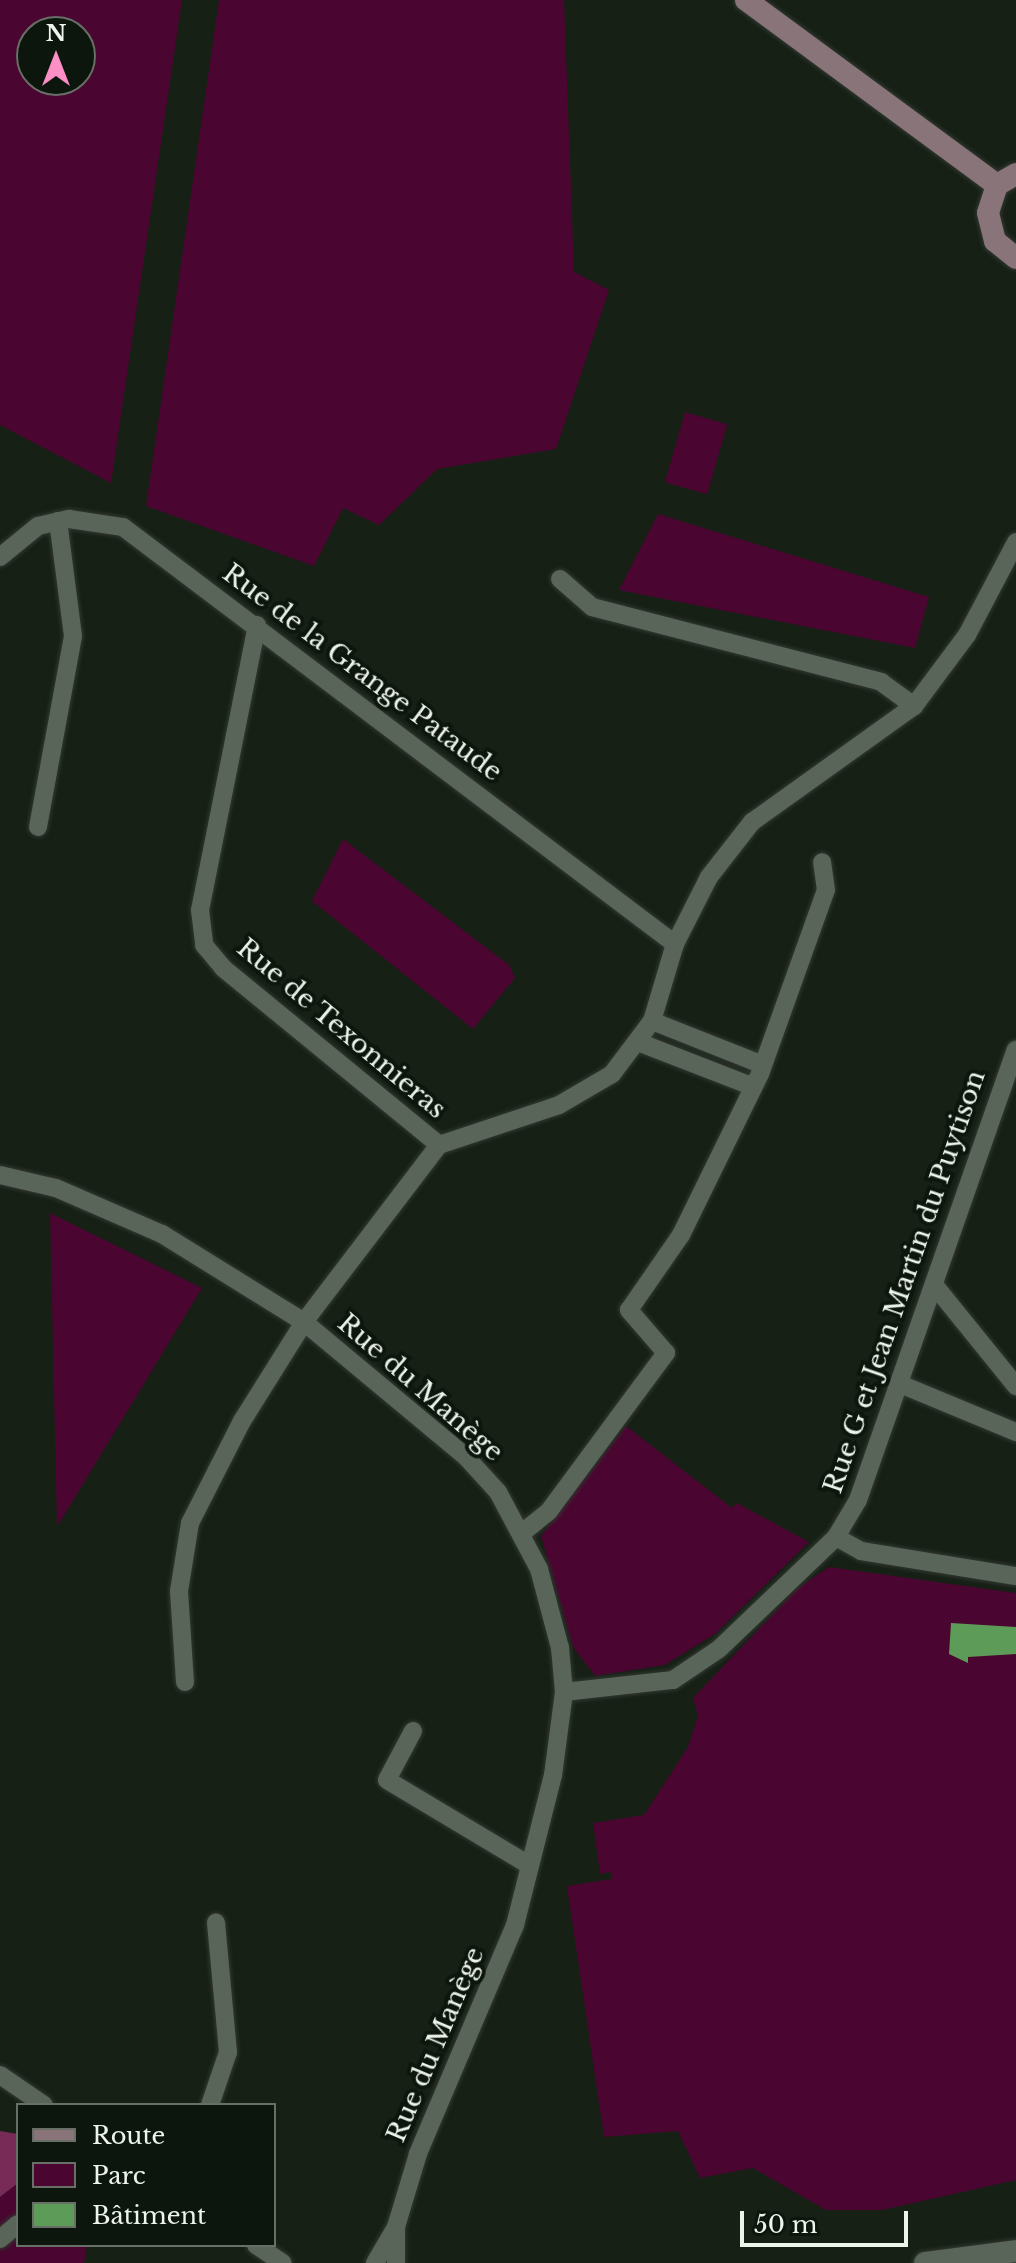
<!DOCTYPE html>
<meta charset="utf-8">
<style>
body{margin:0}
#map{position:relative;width:1016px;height:2263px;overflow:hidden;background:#162015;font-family:"Libre Baskerville",serif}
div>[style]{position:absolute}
.green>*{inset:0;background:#4a0630;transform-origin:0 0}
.forest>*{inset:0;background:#782b56}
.building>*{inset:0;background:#5d9c58}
.roads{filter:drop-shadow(0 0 2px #323832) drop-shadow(0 0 2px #323832)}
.minor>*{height:18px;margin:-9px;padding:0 9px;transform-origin:9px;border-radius:9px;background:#5a6559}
.tertiary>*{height:22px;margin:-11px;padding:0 11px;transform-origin:11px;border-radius:11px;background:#5a6559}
.secondary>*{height:22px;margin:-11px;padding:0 11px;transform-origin:11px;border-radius:11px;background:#887479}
span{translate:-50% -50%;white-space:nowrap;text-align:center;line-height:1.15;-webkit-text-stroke:8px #0d160d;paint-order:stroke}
.street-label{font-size:26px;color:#edf4ec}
.legend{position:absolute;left:16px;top:2103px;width:260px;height:144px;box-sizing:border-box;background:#0d160d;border:2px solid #676f66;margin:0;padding:10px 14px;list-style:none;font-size:24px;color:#edf4ec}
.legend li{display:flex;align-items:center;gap:16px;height:40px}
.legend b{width:40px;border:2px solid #676f66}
.north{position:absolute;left:16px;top:16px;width:80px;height:80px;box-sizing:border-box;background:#0d160d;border:2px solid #676f66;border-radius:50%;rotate:0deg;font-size:22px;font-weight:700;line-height:32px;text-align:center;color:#edf4ec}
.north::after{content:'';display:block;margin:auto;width:28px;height:36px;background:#fb8fc6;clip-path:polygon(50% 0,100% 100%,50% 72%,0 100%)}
.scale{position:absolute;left:740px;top:2211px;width:168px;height:36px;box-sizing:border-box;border:4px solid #edf4ec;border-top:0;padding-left:10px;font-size:24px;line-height:28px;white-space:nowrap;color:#edf4ec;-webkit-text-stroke:6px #0d160d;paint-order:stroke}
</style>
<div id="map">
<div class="green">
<div style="clip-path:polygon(evenodd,0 0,182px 0,111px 483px,0 425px,0 0,32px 32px,80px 32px,80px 80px,32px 80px,32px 32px)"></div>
<div style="clip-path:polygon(219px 0,564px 0,574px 272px,609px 290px,556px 449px,437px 469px,379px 525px,343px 508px,314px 566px,146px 506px)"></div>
<div style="left:685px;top:412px;width:44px;height:73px;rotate:16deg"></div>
<div style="clip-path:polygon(658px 514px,929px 597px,915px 648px,619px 590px)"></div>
<div style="clip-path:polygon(343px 839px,509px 965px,515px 978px,473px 1029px,312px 901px)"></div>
<div style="clip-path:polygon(50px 1213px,202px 1288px,57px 1527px)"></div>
<div style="clip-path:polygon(626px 1426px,732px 1508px,737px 1503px,809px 1542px,715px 1634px,665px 1665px,595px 1676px,573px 1647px,541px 1536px)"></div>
<div style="clip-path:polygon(829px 1567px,1016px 1593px,1016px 2180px,882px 2210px,826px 2210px,753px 2168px,700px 2178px,678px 2131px,604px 2137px,567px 1886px,612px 1879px,611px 1872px,600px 1874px,593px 1823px,644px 1815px,688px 1747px,698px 1715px,693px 1698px,798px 1588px)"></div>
<div style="clip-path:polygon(18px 2183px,18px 2245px,87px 2245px,84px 2263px,0 2263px,0 2197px)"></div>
</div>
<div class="forest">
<div style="clip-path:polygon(0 2131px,18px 2134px,18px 2183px,0 2197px)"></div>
</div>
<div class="building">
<div style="clip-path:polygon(951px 1623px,1016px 1627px,1016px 1654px,968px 1657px,968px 1663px,949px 1654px)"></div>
</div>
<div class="roads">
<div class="minor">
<div style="left:0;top:557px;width:49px;rotate:-39.2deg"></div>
<div style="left:38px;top:526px;width:32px;rotate:-13deg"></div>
<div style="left:69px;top:519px;width:55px;rotate:8.4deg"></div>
<div style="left:123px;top:527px;width:692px;rotate:37.07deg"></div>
<div style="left:560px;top:579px;width:43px;rotate:41.2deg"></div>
<div style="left:592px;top:607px;width:299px;rotate:14.5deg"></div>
<div style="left:881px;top:682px;width:41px;rotate:36deg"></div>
<div style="left:257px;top:625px;width:291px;rotate:101.3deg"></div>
<div style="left:200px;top:910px;width:35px;rotate:83deg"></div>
<div style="left:204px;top:945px;width:30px;rotate:50deg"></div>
<div style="left:223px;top:968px;width:279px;rotate:39.3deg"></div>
<div style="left:38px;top:827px;width:194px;rotate:-79.6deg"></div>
<div style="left:73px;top:636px;width:116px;rotate:-97.4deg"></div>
<div style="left:652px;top:1021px;width:119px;rotate:21.6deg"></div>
<div style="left:638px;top:1042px;width:124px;rotate:21.2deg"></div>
<div style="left:0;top:1175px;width:57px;rotate:13.1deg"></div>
<div style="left:56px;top:1188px;width:116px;rotate:23.5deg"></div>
<div style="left:162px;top:1234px;width:167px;rotate:31.8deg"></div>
<div style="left:304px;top:1322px;width:212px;rotate:39.8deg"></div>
<div style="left:467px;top:1458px;width:46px;rotate:47.6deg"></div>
<div style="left:498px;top:1492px;width:87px;rotate:62deg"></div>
<div style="left:539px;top:1569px;width:82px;rotate:75.1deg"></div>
<div style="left:560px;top:1648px;width:44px;rotate:84.8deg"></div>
<div style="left:564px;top:1692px;width:84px;rotate:97.5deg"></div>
<div style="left:553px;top:1775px;width:155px;rotate:104.2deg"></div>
<div style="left:515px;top:1925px;width:249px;rotate:113deg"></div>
<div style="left:418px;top:2154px;width:76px;rotate:106.8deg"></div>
<div style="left:396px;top:2227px;width:42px;rotate:120.3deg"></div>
<div style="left:935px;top:1286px;width:129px;rotate:51deg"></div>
<div style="left:900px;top:1384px;width:126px;rotate:22.5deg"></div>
<div style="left:522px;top:1533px;width:35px;rotate:-39deg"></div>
<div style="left:549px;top:1511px;width:197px;rotate:-53.5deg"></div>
<div style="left:666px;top:1353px;width:57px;rotate:-130.7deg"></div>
<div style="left:629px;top:1310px;width:91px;rotate:-55.3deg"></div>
<div style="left:681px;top:1235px;width:179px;rotate:-63.9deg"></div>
<div style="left:760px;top:1074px;width:195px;rotate:-70.3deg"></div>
<div style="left:826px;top:890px;width:28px;rotate:-98deg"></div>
<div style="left:836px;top:1537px;width:29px;rotate:29deg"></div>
<div style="left:861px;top:1551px;width:157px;rotate:9.2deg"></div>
<div style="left:185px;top:1682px;width:91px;rotate:-93.8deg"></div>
<div style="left:179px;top:1591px;width:69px;rotate:-80.8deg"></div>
<div style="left:190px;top:1523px;width:114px;rotate:-63deg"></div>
<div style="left:242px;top:1421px;width:117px;rotate:-57.9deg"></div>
<div style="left:304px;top:1322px;width:223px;rotate:-52.7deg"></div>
<div style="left:439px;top:1145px;width:126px;rotate:-18.4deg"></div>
<div style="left:559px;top:1105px;width:61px;rotate:-30.3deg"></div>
<div style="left:612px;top:1074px;width:66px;rotate:-53deg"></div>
<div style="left:652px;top:1021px;width:80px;rotate:-73.4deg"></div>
<div style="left:675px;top:944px;width:75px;rotate:-63.1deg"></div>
<div style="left:709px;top:877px;width:70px;rotate:-52deg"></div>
<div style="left:752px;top:822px;width:199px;rotate:-35.6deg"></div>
<div style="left:914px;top:706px;width:89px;rotate:-53.3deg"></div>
<div style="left:967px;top:635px;width:105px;rotate:-62.2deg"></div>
<div style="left:564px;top:1692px;width:110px;rotate:-6.3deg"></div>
<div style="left:673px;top:1680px;width:55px;rotate:-34deg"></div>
<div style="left:719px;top:1649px;width:162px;rotate:-43.7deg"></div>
<div style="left:836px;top:1537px;width:43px;rotate:-59.3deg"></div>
<div style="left:858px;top:1500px;width:477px;rotate:-70.7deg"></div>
<div style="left:413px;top:1731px;width:55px;rotate:118deg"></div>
<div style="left:387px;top:1780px;width:165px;rotate:30.9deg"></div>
<div style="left:0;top:2075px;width:53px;rotate:34.3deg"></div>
<div style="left:210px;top:2105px;width:56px;rotate:-71.2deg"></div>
<div style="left:228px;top:2052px;width:130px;rotate:-95.3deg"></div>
<div style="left:0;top:2239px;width:23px;rotate:-40deg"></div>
<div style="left:256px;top:2245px;width:32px;rotate:34deg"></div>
<div style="left:396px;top:2263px;width:33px;rotate:-90deg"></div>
</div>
<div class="tertiary">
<div style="left:925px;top:2263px;width:92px;rotate:-7.5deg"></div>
</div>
<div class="secondary">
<div style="left:746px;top:0;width:312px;rotate:36.4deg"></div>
<div style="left:1016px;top:174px;width:22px;rotate:150deg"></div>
<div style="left:997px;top:185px;width:29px;rotate:108deg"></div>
<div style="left:988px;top:213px;width:29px;rotate:76deg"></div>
<div style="left:995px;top:241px;width:27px;rotate:39deg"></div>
</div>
</div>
<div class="street-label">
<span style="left:362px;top:673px;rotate:37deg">Rue de la Grange Pataude</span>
<span style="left:341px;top:1029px;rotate:40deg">Rue de Texonnieras</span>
<span style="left:905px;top:1282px;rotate:-71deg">Rue G et Jean Martin du Puytison</span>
<span style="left:420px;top:1388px;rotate:41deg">Rue du Manège</span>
<span style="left:436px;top:2045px;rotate:-67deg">Rue du Manège</span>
</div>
<ul class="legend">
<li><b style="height:10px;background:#887479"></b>Route</li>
<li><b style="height:22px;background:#4a0630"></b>Parc</li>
<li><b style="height:22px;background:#5d9c58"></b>Bâtiment</li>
</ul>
<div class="north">N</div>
<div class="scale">50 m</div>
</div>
